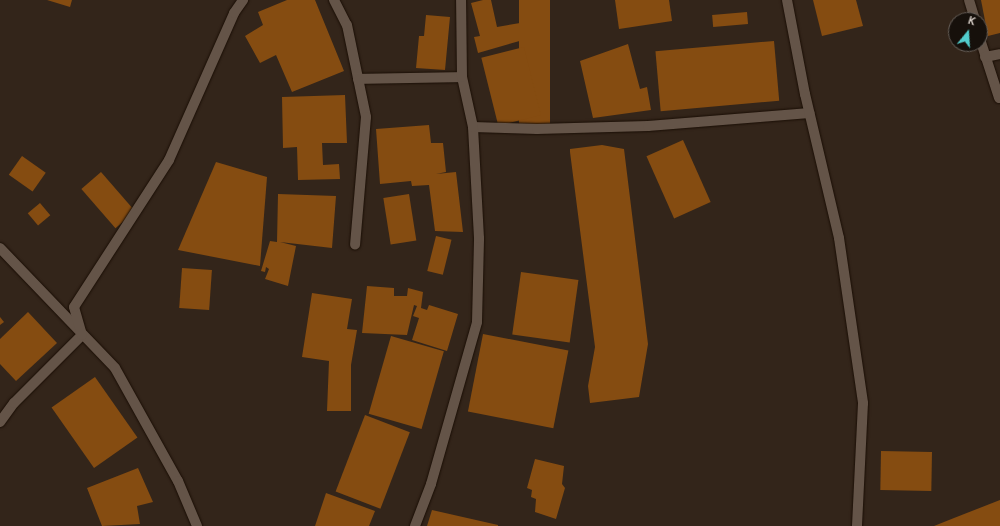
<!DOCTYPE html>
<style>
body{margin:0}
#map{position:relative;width:1000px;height:526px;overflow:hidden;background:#33251a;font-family:Karla,sans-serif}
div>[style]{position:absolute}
.building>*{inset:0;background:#854c11;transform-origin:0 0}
.roads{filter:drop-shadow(0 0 1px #1a0e05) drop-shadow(0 0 1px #1a0e05)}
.service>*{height:10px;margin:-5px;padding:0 5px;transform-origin:5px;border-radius:5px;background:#645448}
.minor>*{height:10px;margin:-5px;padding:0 5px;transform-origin:5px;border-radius:5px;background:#645448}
span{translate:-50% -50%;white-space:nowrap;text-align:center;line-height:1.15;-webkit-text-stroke:3px #16100b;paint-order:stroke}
.north{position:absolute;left:948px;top:12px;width:40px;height:40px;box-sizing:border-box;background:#16100b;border:1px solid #665f59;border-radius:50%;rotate:18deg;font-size:11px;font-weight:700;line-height:16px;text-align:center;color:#ded5ce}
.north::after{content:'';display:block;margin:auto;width:14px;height:18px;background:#52cdcd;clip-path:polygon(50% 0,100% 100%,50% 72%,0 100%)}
</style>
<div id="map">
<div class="building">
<div style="clip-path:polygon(47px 0,72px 0,70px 7px)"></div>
<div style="clip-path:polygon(287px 0,315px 0,344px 71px,292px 92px,276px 55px,260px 63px,245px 36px,263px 25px,258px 12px)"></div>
<div style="clip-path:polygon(483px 0,491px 0,497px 27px,520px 23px,523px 40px,478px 53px,474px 37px,480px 36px,471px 3px)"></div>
<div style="left:519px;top:0;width:31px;height:125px"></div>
<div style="clip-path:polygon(615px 0,669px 0,672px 21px,619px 29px)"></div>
<div style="clip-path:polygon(813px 0,856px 0,863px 26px,822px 36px)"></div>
<div style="clip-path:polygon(981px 0,1000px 0,1000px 33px,988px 36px)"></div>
<div style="left:747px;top:12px;width:12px;height:35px;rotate:85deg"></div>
<div style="clip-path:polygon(426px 15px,450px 17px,445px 70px,416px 68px,419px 36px,424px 36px)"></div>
<div style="left:774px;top:41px;width:60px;height:119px;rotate:85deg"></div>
<div style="clip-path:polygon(628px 44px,640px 89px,647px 87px,651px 110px,593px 118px,580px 61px)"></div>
<div style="left:524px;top:47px;width:70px;height:44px;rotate:76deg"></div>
<div style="clip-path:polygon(345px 95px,347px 143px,322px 143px,323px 165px,339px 164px,340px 179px,298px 180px,297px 147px,283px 148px,282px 97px)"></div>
<div style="clip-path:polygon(429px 125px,431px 143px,443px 143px,446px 172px,436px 174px,456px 172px,463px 232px,435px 231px,429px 185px,412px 186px,411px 181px,380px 184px,376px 129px)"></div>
<div style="left:683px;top:140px;width:68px;height:40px;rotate:66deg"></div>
<div style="clip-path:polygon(602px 145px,624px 149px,648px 344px,639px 397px,590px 403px,588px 386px,595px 347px,570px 152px,570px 149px)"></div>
<div style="left:22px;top:156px;width:29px;height:23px;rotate:35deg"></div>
<div style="clip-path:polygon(216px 162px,267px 177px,260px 266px,178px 250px)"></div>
<div style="left:101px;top:172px;width:52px;height:26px;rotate:49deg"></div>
<div style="clip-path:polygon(278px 194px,336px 196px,332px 248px,280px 242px,296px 246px,288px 286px,265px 279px,269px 269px,266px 267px,265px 272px,261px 271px,270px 241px,277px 242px)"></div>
<div style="left:409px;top:194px;width:47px;height:26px;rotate:81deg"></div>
<div style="left:40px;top:203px;width:16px;height:16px;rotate:50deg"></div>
<div style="left:436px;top:236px;width:16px;height:36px;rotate:14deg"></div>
<div style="left:182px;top:268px;width:30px;height:40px;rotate:4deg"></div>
<div style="left:521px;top:272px;width:58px;height:63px;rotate:8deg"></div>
<div style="clip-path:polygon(367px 286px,394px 288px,394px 296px,407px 296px,408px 288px,423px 292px,421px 308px,427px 310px,429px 305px,458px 314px,447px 351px,412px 340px,419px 318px,413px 316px,417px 306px,414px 305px,407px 335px,362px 333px)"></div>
<div style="clip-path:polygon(312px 293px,352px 299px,347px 329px,357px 330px,351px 365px,351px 411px,327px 411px,329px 361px,302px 357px)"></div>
<div style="clip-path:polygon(28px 312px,57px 343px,16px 381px,0 364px,0 339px)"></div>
<div style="clip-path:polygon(0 317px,4px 322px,0 325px)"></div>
<div style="left:483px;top:334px;width:87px;height:79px;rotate:11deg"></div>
<div style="left:391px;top:336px;width:55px;height:81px;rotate:16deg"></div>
<div style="left:95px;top:377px;width:74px;height:53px;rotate:55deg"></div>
<div style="left:365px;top:415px;width:48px;height:82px;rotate:21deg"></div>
<div style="left:881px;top:451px;width:51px;height:39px;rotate:1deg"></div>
<div style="clip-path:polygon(535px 459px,564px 466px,562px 484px,565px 488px,556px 519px,535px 512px,536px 499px,531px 497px,532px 490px,527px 488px)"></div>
<div style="clip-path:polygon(138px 468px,153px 502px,137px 506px,140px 524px,102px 526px,87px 488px)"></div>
<div style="clip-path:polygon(326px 493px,375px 511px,369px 526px,315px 526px)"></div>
<div style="clip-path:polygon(1000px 500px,1000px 526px,934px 526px,954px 518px)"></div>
<div style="clip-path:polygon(432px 510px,498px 525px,498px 526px,427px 526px)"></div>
</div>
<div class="roads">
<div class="service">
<div style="left:473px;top:127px;width:64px;rotate:1.8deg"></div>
<div style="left:537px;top:129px;width:111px;rotate:-1.5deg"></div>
<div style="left:648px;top:126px;width:162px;rotate:-4.6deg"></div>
</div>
<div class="minor">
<div style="left:334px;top:0;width:28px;rotate:63deg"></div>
<div style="left:347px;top:25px;width:94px;rotate:78.3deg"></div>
<div style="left:366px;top:117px;width:128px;rotate:94.9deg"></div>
<div style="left:787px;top:0;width:96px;rotate:79.2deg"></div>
<div style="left:805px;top:94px;width:148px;rotate:76.7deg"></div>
<div style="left:839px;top:238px;width:167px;rotate:81.7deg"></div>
<div style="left:863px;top:403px;width:123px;rotate:92.8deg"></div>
<div style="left:969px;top:0;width:21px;rotate:73deg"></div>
<div style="left:980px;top:39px;width:62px;rotate:72.1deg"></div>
<div style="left:985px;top:57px;width:15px;rotate:-11deg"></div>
<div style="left:358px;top:79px;width:104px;rotate:-1.1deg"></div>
<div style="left:0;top:248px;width:166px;rotate:46.2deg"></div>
<div style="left:115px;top:368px;width:129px;rotate:60.9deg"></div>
<div style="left:178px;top:481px;width:49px;rotate:67.1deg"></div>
<div style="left:0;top:422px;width:24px;rotate:-54deg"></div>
<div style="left:14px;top:403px;width:96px;rotate:-45deg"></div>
<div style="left:82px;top:335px;width:29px;rotate:-106deg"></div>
<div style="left:74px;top:307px;width:175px;rotate:-57.1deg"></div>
<div style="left:169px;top:160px;width:161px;rotate:-66.1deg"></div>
<div style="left:234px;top:13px;width:16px;rotate:-55deg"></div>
<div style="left:415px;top:526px;width:45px;rotate:-69.1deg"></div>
<div style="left:431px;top:484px;width:168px;rotate:-74.1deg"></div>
<div style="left:477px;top:322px;width:84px;rotate:-88.6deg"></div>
<div style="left:479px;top:238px;width:111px;rotate:-93.1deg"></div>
<div style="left:473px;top:127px;width:51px;rotate:-102.4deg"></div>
<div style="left:462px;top:77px;width:77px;rotate:-90.7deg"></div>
</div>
</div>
<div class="north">K</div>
</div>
